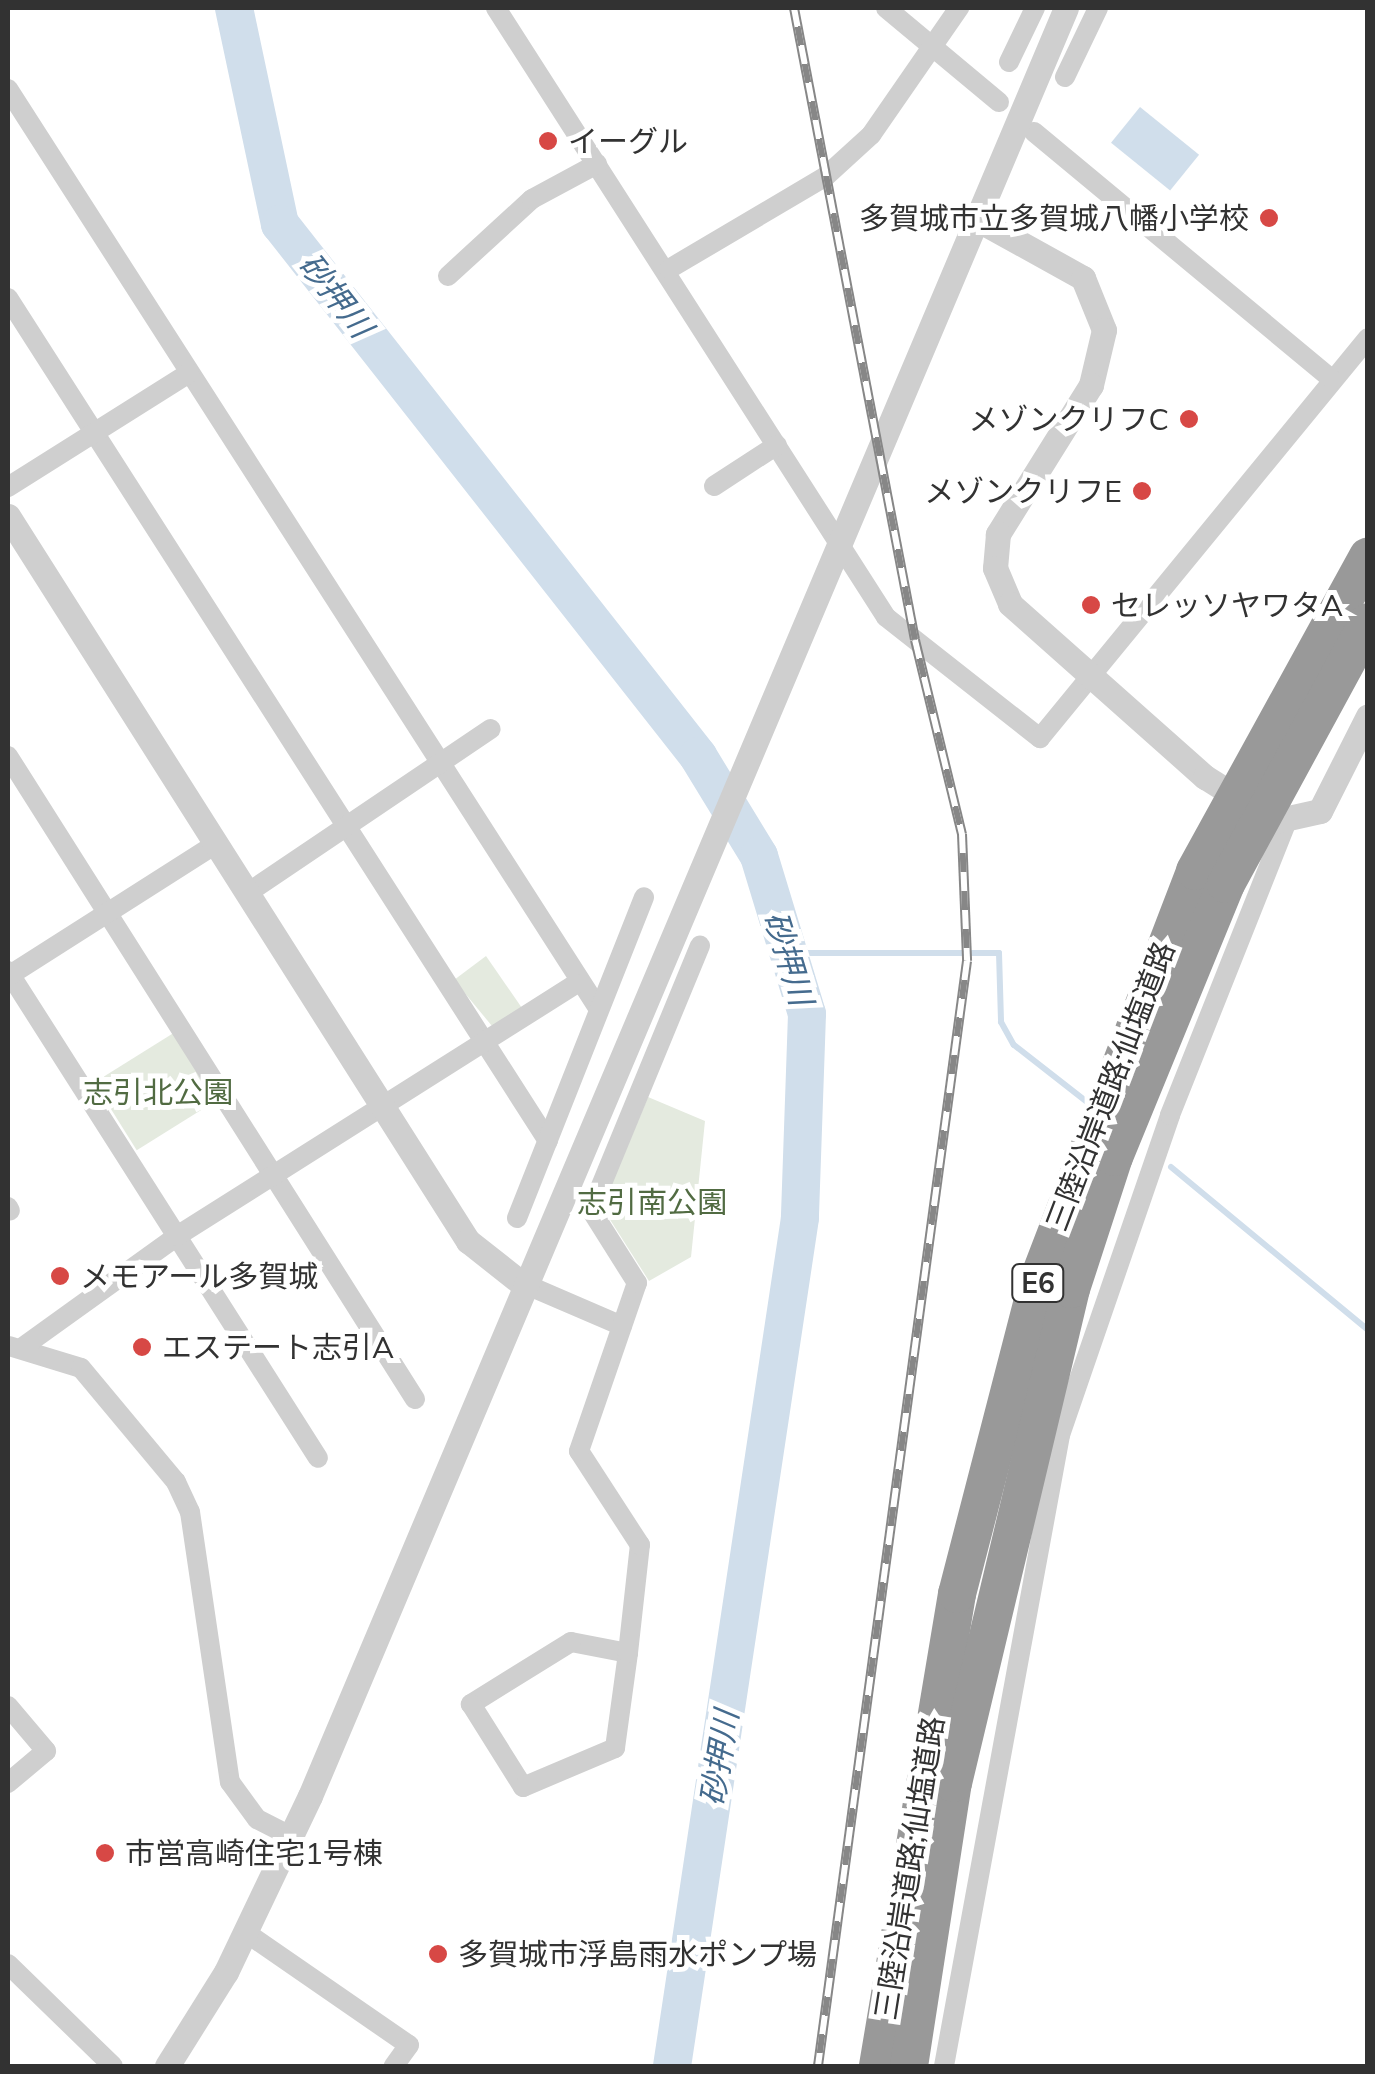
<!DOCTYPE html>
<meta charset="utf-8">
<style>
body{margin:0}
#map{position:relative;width:1375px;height:2074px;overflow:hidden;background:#fff;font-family:Mulish,"Noto Sans JP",sans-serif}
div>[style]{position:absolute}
.green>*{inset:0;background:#e4eadf;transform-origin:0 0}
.water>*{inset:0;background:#d0deeb;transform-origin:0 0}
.stream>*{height:6px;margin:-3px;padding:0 3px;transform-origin:3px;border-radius:3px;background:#d0deeb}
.river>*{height:38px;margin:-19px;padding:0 19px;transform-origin:19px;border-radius:19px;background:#d0deeb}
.minor>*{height:20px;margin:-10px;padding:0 10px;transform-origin:10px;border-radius:10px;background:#cfcfcf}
.tertiary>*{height:25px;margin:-12.5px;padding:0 12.5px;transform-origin:12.5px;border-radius:12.5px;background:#cfcfcf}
.motorway>*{height:38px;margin:-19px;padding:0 19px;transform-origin:19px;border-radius:19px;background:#999}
.rail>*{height:10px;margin-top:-5px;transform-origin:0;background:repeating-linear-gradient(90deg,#fff 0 19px,#878787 0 38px);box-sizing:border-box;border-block:2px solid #878787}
.dots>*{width:28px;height:28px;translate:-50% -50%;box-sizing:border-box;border:5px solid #fff;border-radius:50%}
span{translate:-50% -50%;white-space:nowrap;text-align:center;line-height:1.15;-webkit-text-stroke:10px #fff;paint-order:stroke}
.shield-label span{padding:2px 8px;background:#fff;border:2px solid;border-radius:8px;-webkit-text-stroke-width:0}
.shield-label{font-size:28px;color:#323232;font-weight:700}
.poi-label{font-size:30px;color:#323232}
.left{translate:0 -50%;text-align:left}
.right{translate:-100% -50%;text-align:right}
.street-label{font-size:30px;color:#323232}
.park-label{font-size:30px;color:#516b42}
.water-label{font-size:32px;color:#456b8e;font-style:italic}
.frame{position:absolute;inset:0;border:10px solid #323232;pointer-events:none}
</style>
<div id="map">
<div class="green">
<div style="clip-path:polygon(486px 956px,524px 1011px,492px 1026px,454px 980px)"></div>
<div style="left:180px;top:1029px;width:80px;height:101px;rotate:58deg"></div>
<div style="clip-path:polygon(648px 1097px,705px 1121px,691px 1257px,649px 1281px,602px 1207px)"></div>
</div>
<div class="water">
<div style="left:1140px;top:107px;width:76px;height:46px;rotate:39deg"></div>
</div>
<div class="stream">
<div style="left:792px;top:953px;width:207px"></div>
<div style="left:999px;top:953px;width:69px;rotate:88.3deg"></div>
<div style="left:1001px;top:1022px;width:26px;rotate:61deg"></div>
<div style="left:1014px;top:1045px;width:99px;rotate:38deg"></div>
<div style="left:1171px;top:1167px;width:256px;rotate:39.6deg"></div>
</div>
<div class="river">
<div style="left:234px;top:8px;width:221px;rotate:78deg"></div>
<div style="left:280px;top:224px;width:677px;rotate:51.84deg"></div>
<div style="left:698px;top:756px;width:117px;rotate:58.6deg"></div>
<div style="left:759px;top:856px;width:165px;rotate:73.1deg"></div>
<div style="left:807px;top:1014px;width:204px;rotate:92deg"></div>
<div style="left:800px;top:1218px;width:858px;rotate:98.58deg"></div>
</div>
<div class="minor">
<div style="left:496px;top:8px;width:723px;rotate:57.36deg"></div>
<div style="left:886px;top:617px;width:196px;rotate:38.2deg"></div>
<div style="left:1040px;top:738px;width:517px;rotate:-50.65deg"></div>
<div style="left:886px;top:8px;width:147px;rotate:39.8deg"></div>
<div style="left:1009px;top:62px;width:60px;rotate:-64.3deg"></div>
<div style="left:1065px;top:77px;width:76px;rotate:-64.4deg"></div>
<div style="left:8px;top:89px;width:1092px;rotate:57.3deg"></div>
<div style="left:1034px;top:132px;width:388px;rotate:39.7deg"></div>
<div style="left:669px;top:269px;width:182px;rotate:-30.6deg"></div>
<div style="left:826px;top:176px;width:61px;rotate:-42.3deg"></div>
<div style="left:871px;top:135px;width:155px;rotate:-55.3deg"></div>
<div style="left:448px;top:276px;width:114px;rotate:-42.5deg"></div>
<div style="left:532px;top:199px;width:74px;rotate:-28.3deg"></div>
<div style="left:8px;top:298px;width:1001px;rotate:57.36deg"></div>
<div style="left:714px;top:486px;width:75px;rotate:-33.1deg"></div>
<div style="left:8px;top:487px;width:214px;rotate:-32.2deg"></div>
<div style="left:8px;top:756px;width:761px;rotate:57.67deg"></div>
<div style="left:246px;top:894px;width:295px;rotate:-34deg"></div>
<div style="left:8px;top:971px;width:577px;rotate:57.52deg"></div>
<div style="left:10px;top:975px;width:242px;rotate:-32.5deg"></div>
<div style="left:8px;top:1207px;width:4px;rotate:63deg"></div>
<div style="left:517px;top:1218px;width:345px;rotate:-68.4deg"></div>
<div style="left:520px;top:1282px;width:111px;rotate:23.3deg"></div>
<div style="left:9px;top:1346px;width:75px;rotate:17deg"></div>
<div style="left:81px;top:1368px;width:148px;rotate:50.2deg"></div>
<div style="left:176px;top:1482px;width:33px;rotate:65deg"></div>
<div style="left:190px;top:1512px;width:273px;rotate:81.6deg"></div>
<div style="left:230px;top:1782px;width:46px;rotate:53.9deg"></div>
<div style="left:257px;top:1819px;width:38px;rotate:27deg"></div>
<div style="left:20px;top:1349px;width:193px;rotate:-35.7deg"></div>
<div style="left:177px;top:1236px;width:472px;rotate:-32.3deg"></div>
<div style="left:628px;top:1653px;width:58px;rotate:-169.1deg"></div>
<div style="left:571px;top:1642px;width:118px;rotate:148.2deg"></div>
<div style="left:471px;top:1704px;width:98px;rotate:57.9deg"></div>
<div style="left:523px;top:1787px;width:100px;rotate:-23deg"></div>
<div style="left:615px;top:1748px;width:96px;rotate:-82.2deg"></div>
<div style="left:628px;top:1653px;width:109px;rotate:-83.7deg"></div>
<div style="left:640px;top:1545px;width:112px;rotate:-123deg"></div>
<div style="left:579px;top:1451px;width:178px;rotate:-71deg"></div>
<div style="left:637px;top:1283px;width:86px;rotate:-122.2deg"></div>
<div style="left:591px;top:1210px;width:286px;rotate:-67.6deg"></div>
<div style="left:8px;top:1706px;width:59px;rotate:49.8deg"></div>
<div style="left:46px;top:1751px;width:50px;rotate:139.9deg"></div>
<div style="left:245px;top:1932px;width:199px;rotate:34.6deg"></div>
<div style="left:409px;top:2045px;width:26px;rotate:126deg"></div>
<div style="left:8px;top:1964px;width:146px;rotate:44.2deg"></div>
<div style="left:944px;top:2066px;width:642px;rotate:-79.58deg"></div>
<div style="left:1060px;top:1435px;width:338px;rotate:-71deg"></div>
<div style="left:1170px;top:1115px;width:316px;rotate:-68.3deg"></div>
</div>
<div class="tertiary">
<div style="left:973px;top:217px;width:126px;rotate:29deg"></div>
<div style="left:1083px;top:278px;width:56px;rotate:68deg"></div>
<div style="left:1104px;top:330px;width:57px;rotate:103.3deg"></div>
<div style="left:1091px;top:385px;width:176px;rotate:122deg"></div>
<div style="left:998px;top:534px;width:34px;rotate:95deg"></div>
<div style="left:995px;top:568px;width:39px;rotate:67deg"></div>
<div style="left:1010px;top:604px;width:261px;rotate:41.6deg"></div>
<div style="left:1205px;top:777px;width:83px;rotate:32.2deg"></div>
<div style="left:1275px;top:821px;width:46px;rotate:-12.5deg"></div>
<div style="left:1320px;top:811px;width:106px;rotate:-63.2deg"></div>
<div style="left:8px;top:516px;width:859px;rotate:57.61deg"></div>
<div style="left:468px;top:1241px;width:66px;rotate:38.3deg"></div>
<div style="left:167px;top:2066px;width:111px;rotate:-57.9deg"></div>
<div style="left:226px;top:1972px;width:195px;rotate:-64.5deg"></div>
<div style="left:310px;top:1796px;width:1941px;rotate:-67.08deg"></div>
</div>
<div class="motorway">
<div style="left:878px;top:2066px;width:479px;rotate:-80.5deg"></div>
<div style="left:957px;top:1594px;width:326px;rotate:-75.5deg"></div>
<div style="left:1039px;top:1278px;width:436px;rotate:-69deg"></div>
<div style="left:1195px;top:871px;width:359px;rotate:-61.2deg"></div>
<div style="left:909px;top:2066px;width:286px;rotate:-81.2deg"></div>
<div style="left:953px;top:1783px;width:508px;rotate:-76.57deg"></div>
<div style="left:1071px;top:1289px;width:139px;rotate:-72deg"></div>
<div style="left:1114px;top:1157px;width:295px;rotate:-67.7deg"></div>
<div style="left:1226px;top:884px;width:298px;rotate:-61.5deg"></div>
</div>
<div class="rail">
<div style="left:794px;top:8px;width:643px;rotate:79.16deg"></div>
<div style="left:915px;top:640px;width:200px;rotate:76.4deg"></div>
<div style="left:962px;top:834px;width:127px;rotate:87.7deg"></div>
<div style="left:967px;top:961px;width:1115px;rotate:97.68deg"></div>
</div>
<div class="dots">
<div style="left:548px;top:141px;background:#d74845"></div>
<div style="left:1269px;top:218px;background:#d74845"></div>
<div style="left:1189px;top:419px;background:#d74845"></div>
<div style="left:1142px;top:491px;background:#d74845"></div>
<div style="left:1091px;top:605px;background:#d74845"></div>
<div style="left:60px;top:1276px;background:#d74845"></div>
<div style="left:142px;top:1347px;background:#d74845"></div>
<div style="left:105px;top:1853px;background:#d74845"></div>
<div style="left:438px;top:1954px;background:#d74845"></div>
</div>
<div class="shield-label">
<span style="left:1038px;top:1283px">E6</span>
</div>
<div class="poi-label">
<span class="left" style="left:568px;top:141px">イーグル</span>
<span class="right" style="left:1249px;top:218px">多賀城市立多賀城八幡小学校</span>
<span class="right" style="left:1169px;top:419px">メゾンクリフC</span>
<span class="right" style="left:1122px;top:491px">メゾンクリフE</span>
<span class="left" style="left:1111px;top:605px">セレッソヤワタA</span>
<span class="left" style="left:80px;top:1276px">メモアール多賀城</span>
<span class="left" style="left:162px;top:1347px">エステート志引A</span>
<span class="left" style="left:125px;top:1853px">市営高崎住宅1号棟</span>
<span class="left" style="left:458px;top:1954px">多賀城市浮島雨水ポンプ場</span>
</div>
<div class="street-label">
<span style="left:1110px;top:1086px;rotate:-69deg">三陸沿岸道路;仙塩道路</span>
<span style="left:909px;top:1868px;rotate:-81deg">三陸沿岸道路;仙塩道路</span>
</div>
<div class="park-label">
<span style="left:158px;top:1092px">志引北公園</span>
<span style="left:652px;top:1202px">志引南公園</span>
</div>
<div class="water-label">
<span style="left:336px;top:295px;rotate:52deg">砂押川</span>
<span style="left:789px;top:958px;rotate:73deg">砂押川</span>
<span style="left:719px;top:1758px;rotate:-81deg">砂押川</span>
</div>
<div class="frame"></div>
</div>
